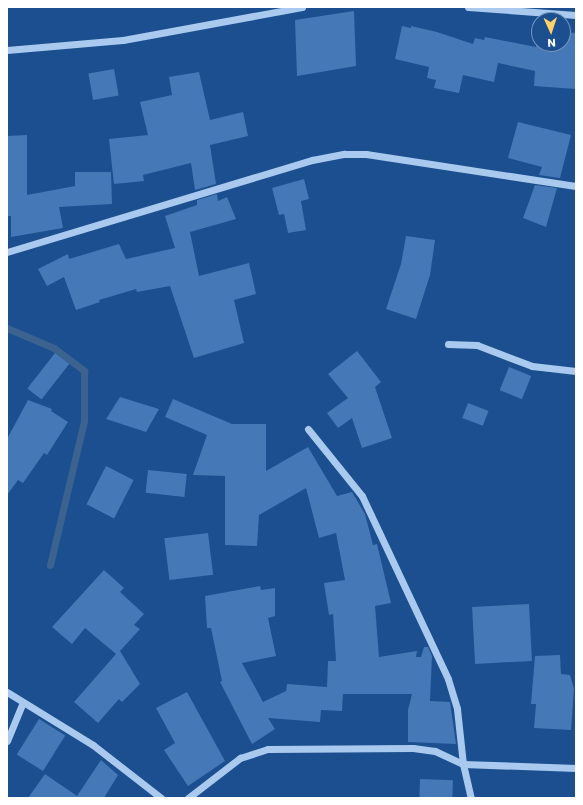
<!DOCTYPE html>
<style>
body{margin:0}
#map{position:relative;width:583px;height:805px;overflow:hidden;background:#1b4f8f;font-family:Poppins,sans-serif}
div>[style]{position:absolute}
.stream>*{height:7px;margin:-3.5px;padding:0 3.5px;transform-origin:3.5px;border-radius:3.5px;background:#3c6290}
.building>*{inset:0;background:#4478b7;transform-origin:0 0}
.minor>*{height:7px;margin:-3.5px;padding:0 3.5px;transform-origin:3.5px;border-radius:3.5px;background:#a9c9ee}
span{translate:-50% -50%;white-space:nowrap;text-align:center;line-height:1.15;-webkit-text-stroke:3px #1b4f8f;paint-order:stroke}
.frame{position:absolute;inset:0;border:8px solid #fff;pointer-events:none}
.north{position:absolute;left:531px;top:12px;width:40px;height:40px;box-sizing:border-box;background:#1b4f8f;border:1px solid #7695bc;border-radius:50%;rotate:177deg;font-size:11px;font-weight:700;line-height:16px;text-align:center;color:#fff}
.north::after{content:'';display:block;margin:auto;width:14px;height:18px;background:#ffd166;clip-path:polygon(50% 0,100% 100%,50% 72%,0 100%)}
</style>
<div id="map">
<div class="stream">
<div style="left:7px;top:328px;width:51px;rotate:23.1deg"></div>
<div style="left:54px;top:348px;width:38px;rotate:37deg"></div>
<div style="left:84px;top:371px;width:50px;rotate:90deg"></div>
<div style="left:84px;top:421px;width:148px;rotate:103.3deg"></div>
</div>
<div class="building">
<div style="clip-path:polygon(354px 11px,356px 66px,297px 76px,295px 20px)"></div>
<div style="clip-path:polygon(402px 26px,411px 28px,411px 26px,437px 32px,473px 44px,475px 38px,484px 40px,485px 37px,536px 47px,537px 31px,539px 44px,563px 44px,563px 32px,576px 33px,576px 89px,534px 86px,535px 71px,498px 63px,494px 82px,463px 75px,459px 93px,434px 88px,436px 80px,427px 78px,429px 67px,395px 59px)"></div>
<div style="left:114px;top:69px;width:27px;height:26px;rotate:80deg"></div>
<div style="clip-path:polygon(199px 72px,210px 120px,243px 112px,248px 136px,210px 145px,216px 184px,195px 190px,191px 163px,143px 175px,144px 181px,114px 184px,109px 139px,148px 135px,140px 102px,172px 95px,169px 77px)"></div>
<div style="clip-path:polygon(518px 122px,571px 135px,560px 178px,539px 175px,542px 167px,508px 158px)"></div>
<div style="clip-path:polygon(27px 135px,27px 195px,75px 186px,75px 172px,111px 172px,112px 204px,59px 207px,63px 228px,11px 237px,11px 216px,7px 216px,7px 136px)"></div>
<div style="clip-path:polygon(304px 179px,309px 199px,301px 201px,306px 230px,288px 233px,284px 214px,279px 215px,272px 188px)"></div>
<div style="clip-path:polygon(535px 185px,557px 188px,546px 227px,523px 218px)"></div>
<div style="clip-path:polygon(217px 194px,218px 201px,227px 197px,236px 219px,190px 232px,199px 276px,249px 263px,256px 294px,234px 300px,244px 343px,194px 358px,170px 286px,137px 292px,136px 289px,99px 300px,100px 302px,76px 310px,64px 277px,47px 286px,38px 269px,68px 254px,69px 259px,119px 244px,126px 259px,175px 248px,165px 216px,197px 205px,197px 200px)"></div>
<div style="clip-path:polygon(406px 236px,435px 240px,430px 275px,416px 319px,386px 309px,401px 264px)"></div>
<div style="clip-path:polygon(357px 351px,381px 382px,375px 387px,392px 438px,362px 448px,352px 418px,338px 428px,327px 413px,348px 398px,328px 374px)"></div>
<div style="left:55px;top:353px;width:18px;height:45px;rotate:38deg"></div>
<div style="left:509px;top:367px;width:24px;height:25px;rotate:22deg"></div>
<div style="clip-path:polygon(120px 397px,159px 409px,146px 432px,106px 419px)"></div>
<div style="clip-path:polygon(173px 399px,232px 424px,266px 424px,266px 471px,308px 447px,337px 496px,352px 492px,365px 514px,373px 545px,377px 544px,391px 603px,375px 606px,379px 657px,417px 651px,416px 657px,421px 657px,424px 647px,428px 647px,432px 656px,430px 701px,450px 702px,456px 744px,408px 742px,408px 710px,412px 694px,343px 694px,342px 711px,321px 710px,320px 722px,268px 718px,275px 729px,252px 744px,220px 682px,222px 681px,211px 628px,207px 628px,205px 596px,260px 586px,261px 590px,275px 588px,275px 616px,268px 618px,276px 656px,242px 663px,263px 702px,286px 691px,287px 684px,327px 687px,328px 661px,336px 661px,333px 614px,329px 615px,324px 583px,345px 580px,336px 533px,319px 538px,306px 488px,259px 515px,257px 546px,225px 545px,225px 476px,193px 475px,207px 435px,165px 417px)"></div>
<div style="clip-path:polygon(28px 400px,52px 409px,51px 411px,68px 422px,47px 455px,44px 453px,23px 483px,18px 480px,7px 495px,7px 439px)"></div>
<div style="left:468px;top:403px;width:22px;height:16px;rotate:21deg"></div>
<div style="left:106px;top:466px;width:31px;height:43px;rotate:27deg"></div>
<div style="left:148px;top:470px;width:39px;height:23px;rotate:6deg"></div>
<div style="left:208px;top:533px;width:42px;height:44px;rotate:83deg"></div>
<div style="clip-path:polygon(104px 570px,124px 588px,120px 592px,144px 614px,134px 625px,140px 629px,120px 651px,140px 684px,122px 702px,119px 699px,98px 723px,74px 702px,116px 654px,85px 628px,72px 644px,52px 627px)"></div>
<div style="left:529px;top:604px;width:57px;height:57px;rotate:87deg"></div>
<div style="clip-path:polygon(560px 655px,561px 674px,570px 675px,574px 689px,571px 730px,534px 728px,536px 704px,531px 704px,535px 656px)"></div>
<div style="clip-path:polygon(187px 692px,225px 761px,188px 786px,164px 750px,175px 743px,156px 708px)"></div>
<div style="left:39px;top:719px;width:31px;height:42px;rotate:32deg"></div>
<div style="clip-path:polygon(101px 760px,118px 775px,104px 798px,28px 798px,45px 774px,77px 796px)"></div>
<div style="left:420px;top:779px;width:33px;height:19px;rotate:2deg"></div>
</div>
<div class="minor">
<div style="left:468px;top:7px;width:108px;rotate:4.2deg"></div>
<div style="left:7px;top:50px;width:116px;rotate:-4.9deg"></div>
<div style="left:123px;top:40px;width:182px;rotate:-10.4deg"></div>
<div style="left:7px;top:252px;width:319px;rotate:-16.8deg"></div>
<div style="left:312px;top:160px;width:33px;rotate:-11deg"></div>
<div style="left:344px;top:154px;width:22px"></div>
<div style="left:366px;top:154px;width:212px;rotate:8.7deg"></div>
<div style="left:448px;top:344px;width:29px;rotate:2deg"></div>
<div style="left:477px;top:345px;width:59px;rotate:20.9deg"></div>
<div style="left:532px;top:366px;width:44px;rotate:6.5deg"></div>
<div style="left:308px;top:429px;width:86px;rotate:51.1deg"></div>
<div style="left:362px;top:496px;width:202px;rotate:64.8deg"></div>
<div style="left:448px;top:679px;width:31px;rotate:73deg"></div>
<div style="left:457px;top:709px;width:55px;rotate:83.8deg"></div>
<div style="left:463px;top:764px;width:35px;rotate:77deg"></div>
<div style="left:7px;top:692px;width:101px;rotate:31.6deg"></div>
<div style="left:93px;top:745px;width:86px;rotate:37.9deg"></div>
<div style="left:7px;top:741px;width:42px;rotate:-67.7deg"></div>
<div style="left:188px;top:798px;width:66px;rotate:-37.6deg"></div>
<div style="left:240px;top:758px;width:29px;rotate:-18deg"></div>
<div style="left:268px;top:749px;width:145px;rotate:-0.4deg"></div>
<div style="left:413px;top:748px;width:22px;rotate:8deg"></div>
<div style="left:435px;top:751px;width:31px;rotate:25deg"></div>
<div style="left:463px;top:764px;width:113px;rotate:2deg"></div>
</div>
<div class="frame"></div>
<div class="north">N</div>
</div>
